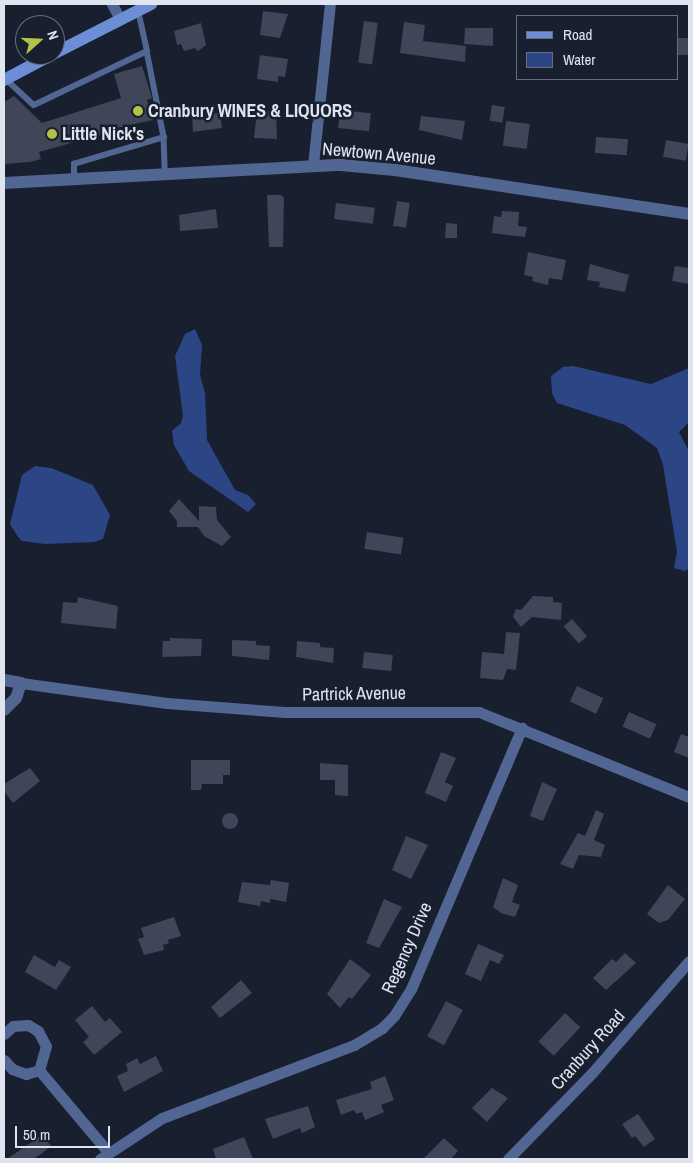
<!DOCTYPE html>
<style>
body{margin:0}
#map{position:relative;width:693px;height:1163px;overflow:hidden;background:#181f2e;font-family:"Archivo Narrow",sans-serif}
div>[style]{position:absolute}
.water>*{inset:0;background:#2c4585}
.building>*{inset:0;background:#3e4658;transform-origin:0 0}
.round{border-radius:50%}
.service>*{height:5.5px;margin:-2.75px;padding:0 2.75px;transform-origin:2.75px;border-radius:2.75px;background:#516693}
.minor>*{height:11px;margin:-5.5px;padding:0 5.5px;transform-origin:5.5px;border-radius:5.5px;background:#516693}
.tertiary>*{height:12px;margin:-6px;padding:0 6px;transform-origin:6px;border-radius:6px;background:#516693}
.secondary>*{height:12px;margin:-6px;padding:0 6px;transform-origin:6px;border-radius:6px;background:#6d8ed7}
.dots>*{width:14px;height:14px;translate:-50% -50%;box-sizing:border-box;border:2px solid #181f2e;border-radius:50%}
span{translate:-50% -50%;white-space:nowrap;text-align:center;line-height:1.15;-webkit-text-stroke:5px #181f2e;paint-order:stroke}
.poi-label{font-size:18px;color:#dfe4ef;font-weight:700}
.left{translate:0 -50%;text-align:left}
.street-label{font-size:18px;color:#dfe4ef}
.frame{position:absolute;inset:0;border:5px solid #dfe4ef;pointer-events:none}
.legend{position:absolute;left:516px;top:15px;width:162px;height:65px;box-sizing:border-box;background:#181f2e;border:1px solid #686e7b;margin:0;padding:6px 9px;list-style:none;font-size:15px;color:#dfe4ef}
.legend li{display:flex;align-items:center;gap:10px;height:25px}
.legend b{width:25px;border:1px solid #686e7b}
.north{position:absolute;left:15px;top:15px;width:50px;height:50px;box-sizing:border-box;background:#181f2e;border:1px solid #686e7b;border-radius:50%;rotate:70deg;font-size:14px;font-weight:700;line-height:20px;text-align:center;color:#dfe4ef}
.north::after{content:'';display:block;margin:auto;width:18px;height:22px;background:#b4c24a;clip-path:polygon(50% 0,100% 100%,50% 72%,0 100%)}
.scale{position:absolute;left:15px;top:1126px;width:95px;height:22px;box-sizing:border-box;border:2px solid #dfe4ef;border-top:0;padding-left:6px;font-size:15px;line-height:18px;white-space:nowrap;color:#dfe4ef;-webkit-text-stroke:4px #181f2e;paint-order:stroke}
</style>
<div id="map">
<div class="water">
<div style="clip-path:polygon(195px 329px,202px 345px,200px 375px,205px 393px,207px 440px,235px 490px,248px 495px,256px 504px,248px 512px,189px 471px,174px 445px,172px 431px,181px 423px,183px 416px,175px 356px,185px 334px)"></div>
<div style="clip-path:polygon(573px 366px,651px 384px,689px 368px,689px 422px,679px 432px,689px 451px,689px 568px,685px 571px,674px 568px,677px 552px,663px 465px,657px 448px,625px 425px,557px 403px,552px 393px,551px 376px,563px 367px)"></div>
<div style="clip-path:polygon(35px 466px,51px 468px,93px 485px,110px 515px,103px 539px,94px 542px,45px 544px,22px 541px,18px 537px,10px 524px,22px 475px)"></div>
</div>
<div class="building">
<div style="clip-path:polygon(263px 11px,288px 14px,280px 38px,260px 35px)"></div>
<div style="left:364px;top:21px;width:14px;height:42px;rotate:8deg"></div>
<div style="clip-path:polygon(404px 22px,425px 25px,423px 41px,466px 46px,465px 62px,400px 53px)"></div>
<div style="clip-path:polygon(201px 23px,206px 45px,198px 51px,195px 48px,184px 51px,181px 44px,177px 45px,174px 31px)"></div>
<div style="clip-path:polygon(465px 28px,493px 28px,493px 46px,464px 44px)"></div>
<div style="left:677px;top:38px;width:12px;height:17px"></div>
<div style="clip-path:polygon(260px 55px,288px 59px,285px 77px,278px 76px,278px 82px,257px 79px)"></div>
<div style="clip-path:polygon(142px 66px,152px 98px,147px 100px,153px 120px,107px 130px,107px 133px,39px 152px,41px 159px,30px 162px,4px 164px,4px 102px,14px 96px,42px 123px,121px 98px,114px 74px)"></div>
<div style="left:492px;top:105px;width:13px;height:16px;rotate:9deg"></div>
<div style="clip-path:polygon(257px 110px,276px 112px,277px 139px,254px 138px)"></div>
<div style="left:340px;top:110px;width:31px;height:18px;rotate:6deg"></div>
<div style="clip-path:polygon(220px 113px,222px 128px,193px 132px,192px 115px)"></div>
<div style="clip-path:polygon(421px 116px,465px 121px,462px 140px,419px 130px)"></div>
<div style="left:506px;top:121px;width:24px;height:25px;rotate:7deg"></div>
<div style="left:596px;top:137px;width:32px;height:16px;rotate:4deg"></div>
<div style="left:666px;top:140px;width:23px;height:17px;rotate:10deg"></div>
<div style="clip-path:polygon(267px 195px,281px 195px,284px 198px,283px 247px,269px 247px)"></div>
<div style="left:397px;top:201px;width:13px;height:25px;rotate:9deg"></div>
<div style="left:336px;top:203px;width:39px;height:16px;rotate:7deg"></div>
<div style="clip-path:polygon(216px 209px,218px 228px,180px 231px,179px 215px)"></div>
<div style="clip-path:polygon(502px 211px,519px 212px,518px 226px,527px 227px,525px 237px,492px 233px,494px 216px,501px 217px)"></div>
<div style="clip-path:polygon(446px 223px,457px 224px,457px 238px,445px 238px)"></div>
<div style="clip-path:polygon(528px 252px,566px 260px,562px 280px,549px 278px,548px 285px,532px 281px,533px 277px,524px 275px)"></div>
<div style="clip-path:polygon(590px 264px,629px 275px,625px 292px,599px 287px,600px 282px,587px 280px)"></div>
<div style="clip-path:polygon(675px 266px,689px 268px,689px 284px,672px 281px)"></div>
<div style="clip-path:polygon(179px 499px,199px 521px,199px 506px,216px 507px,217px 520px,231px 537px,222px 546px,204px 536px,198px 527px,177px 527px,177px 521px,169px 511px)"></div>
<div style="left:367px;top:532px;width:37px;height:17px;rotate:9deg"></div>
<div style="clip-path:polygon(533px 596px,553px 597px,553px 602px,562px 603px,561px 620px,532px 617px,521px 627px,513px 617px,516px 609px,521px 610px)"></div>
<div style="clip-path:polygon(78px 597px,118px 606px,116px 629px,61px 623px,63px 602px,77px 603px)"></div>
<div style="left:572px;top:619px;width:23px;height:11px;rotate:49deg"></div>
<div style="clip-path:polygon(506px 632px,520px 633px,516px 670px,507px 669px,503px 680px,480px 678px,482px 652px,504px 654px)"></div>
<div style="clip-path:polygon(170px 638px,202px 639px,201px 656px,162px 657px,163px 641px,170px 641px)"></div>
<div style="clip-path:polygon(232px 640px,256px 641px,256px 645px,270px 646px,269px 660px,232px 656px)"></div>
<div style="clip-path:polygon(297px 641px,320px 643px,320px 647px,334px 648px,333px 663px,296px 657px)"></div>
<div style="left:364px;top:652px;width:29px;height:16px;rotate:6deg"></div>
<div style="left:577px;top:686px;width:29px;height:17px;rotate:25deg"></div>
<div style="left:629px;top:712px;width:30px;height:16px;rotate:24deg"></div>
<div style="clip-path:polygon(681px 734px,689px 737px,689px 758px,674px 752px)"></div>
<div style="clip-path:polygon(441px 752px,456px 758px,445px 782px,453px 786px,446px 802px,425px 793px)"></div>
<div style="clip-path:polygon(191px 760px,230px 760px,230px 775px,223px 775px,223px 784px,202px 784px,201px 790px,191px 790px)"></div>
<div style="clip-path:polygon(320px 763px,348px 765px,348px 796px,335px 795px,335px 780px,320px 780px)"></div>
<div style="clip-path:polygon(30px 768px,40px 781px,13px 803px,4px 791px,4px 784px)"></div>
<div style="clip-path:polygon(542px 782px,557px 789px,543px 821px,530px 816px)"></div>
<div style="clip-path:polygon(596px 810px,604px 814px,594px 840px,605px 845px,601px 857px,579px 855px,573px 869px,560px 864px,578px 833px,585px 836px)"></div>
<div class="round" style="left:222px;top:813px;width:16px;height:16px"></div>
<div style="clip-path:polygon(406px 836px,428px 845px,411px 879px,392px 870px)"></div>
<div style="clip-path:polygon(503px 878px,518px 885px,512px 902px,520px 905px,515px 917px,501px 913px,493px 907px)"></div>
<div style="clip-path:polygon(271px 880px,289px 883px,286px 902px,270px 899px,270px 903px,261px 901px,260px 906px,238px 902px,242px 882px,270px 885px)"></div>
<div style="clip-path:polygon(668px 885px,685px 899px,668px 920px,659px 923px,647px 914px)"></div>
<div style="clip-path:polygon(384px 899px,402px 907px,379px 948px,366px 943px)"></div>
<div style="clip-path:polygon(174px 917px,181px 936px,168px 940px,169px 943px,163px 945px,164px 950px,144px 955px,138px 939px,144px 937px,141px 928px)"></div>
<div style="clip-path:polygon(478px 944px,504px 955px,499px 964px,490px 960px,481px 981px,465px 974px)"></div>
<div style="clip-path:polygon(625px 953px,636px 963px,606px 990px,593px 978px,612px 959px,616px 962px)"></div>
<div style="clip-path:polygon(34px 955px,55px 967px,59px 960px,71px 967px,56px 990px,25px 972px)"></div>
<div style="clip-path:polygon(350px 959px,371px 975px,352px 999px,349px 997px,340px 1008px,327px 994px)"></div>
<div style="clip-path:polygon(241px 980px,252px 993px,220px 1018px,211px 1007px)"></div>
<div style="left:446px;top:1001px;width:19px;height:40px;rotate:28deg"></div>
<div style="clip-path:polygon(92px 1006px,105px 1022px,110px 1018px,122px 1032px,94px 1055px,83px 1042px,89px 1037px,75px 1020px)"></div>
<div style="left:565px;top:1013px;width:21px;height:39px;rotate:43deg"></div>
<div style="clip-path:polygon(156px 1056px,163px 1071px,124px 1092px,117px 1076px,128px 1071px,126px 1064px,137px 1058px,140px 1064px)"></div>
<div style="clip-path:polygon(385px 1076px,394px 1100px,381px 1105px,384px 1112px,365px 1120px,362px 1112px,356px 1114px,354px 1110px,341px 1115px,336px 1100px,372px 1089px,370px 1082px)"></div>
<div style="clip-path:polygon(492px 1088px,508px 1098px,487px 1122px,472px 1108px)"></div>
<div style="clip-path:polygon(308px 1106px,315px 1127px,302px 1133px,300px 1128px,273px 1139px,265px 1119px)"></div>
<div style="clip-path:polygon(638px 1114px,655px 1139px,644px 1147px,635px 1136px,632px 1138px,622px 1124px)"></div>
<div style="clip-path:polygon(42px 1135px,51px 1146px,41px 1154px,33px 1159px,7px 1159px)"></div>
<div style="clip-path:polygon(244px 1137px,253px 1159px,216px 1159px,213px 1149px)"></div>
<div style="clip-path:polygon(444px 1138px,458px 1151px,451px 1159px,423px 1159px)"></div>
</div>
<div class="service">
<div style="left:147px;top:51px;width:88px;rotate:78.8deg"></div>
<div style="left:164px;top:137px;width:37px;rotate:88deg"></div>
<div style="left:6px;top:79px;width:38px;rotate:43deg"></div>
<div style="left:34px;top:105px;width:125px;rotate:-25.5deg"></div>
<div style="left:147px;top:51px;width:41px;rotate:-102.7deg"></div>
<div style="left:74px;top:180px;width:16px;rotate:-90deg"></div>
<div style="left:74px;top:164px;width:94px;rotate:-16.7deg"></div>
</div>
<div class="minor">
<div style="left:112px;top:4px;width:17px;rotate:62deg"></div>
<div style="left:313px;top:165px;width:162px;rotate:-84deg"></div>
<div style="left:21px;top:683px;width:147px;rotate:7.8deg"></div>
<div style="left:167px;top:703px;width:118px;rotate:4.4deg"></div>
<div style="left:285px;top:712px;width:194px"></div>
<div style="left:479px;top:712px;width:227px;rotate:22deg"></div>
<div style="left:4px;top:1034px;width:12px;rotate:-42deg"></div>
<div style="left:13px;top:1026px;width:15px;rotate:-4deg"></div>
<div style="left:28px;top:1025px;width:12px;rotate:31deg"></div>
<div style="left:38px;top:1031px;width:17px;rotate:62deg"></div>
<div style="left:46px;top:1046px;width:25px;rotate:106deg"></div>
<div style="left:4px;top:1060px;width:12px;rotate:48deg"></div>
<div style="left:12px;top:1069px;width:15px;rotate:20deg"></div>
<div style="left:26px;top:1074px;width:14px;rotate:-17deg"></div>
<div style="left:39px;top:1070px;width:107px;rotate:49.9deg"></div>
<div style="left:100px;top:1159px;width:74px;rotate:-33.5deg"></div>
<div style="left:162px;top:1118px;width:205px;rotate:-20.8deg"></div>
<div style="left:354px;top:1045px;width:33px;rotate:-31deg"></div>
<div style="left:382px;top:1028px;width:17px;rotate:-45deg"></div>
<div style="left:394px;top:1016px;width:32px;rotate:-58deg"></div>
<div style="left:411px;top:989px;width:284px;rotate:-67deg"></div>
<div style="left:508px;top:1159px;width:120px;rotate:-45.7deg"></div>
<div style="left:592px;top:1073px;width:148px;rotate:-49.1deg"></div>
</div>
<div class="tertiary">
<div style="left:4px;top:183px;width:337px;rotate:-3.1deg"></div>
<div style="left:341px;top:165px;width:54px;rotate:5.3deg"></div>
<div style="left:395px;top:170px;width:297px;rotate:8.5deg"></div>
<div style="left:4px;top:680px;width:17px;rotate:10deg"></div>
<div style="left:21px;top:683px;width:16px;rotate:108deg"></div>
<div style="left:16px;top:698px;width:17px;rotate:135deg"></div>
</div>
<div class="secondary">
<div style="left:55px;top:53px;width:108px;rotate:-27deg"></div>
<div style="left:4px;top:80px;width:53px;rotate:-28deg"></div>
</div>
<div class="dots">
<div style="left:138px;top:111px;background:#b4c24a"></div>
<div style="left:52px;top:134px;background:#b4c24a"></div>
</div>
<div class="poi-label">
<span class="left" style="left:148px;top:111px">Cranbury WINES &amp; LIQUORS</span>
<span class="left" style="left:62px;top:134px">Little Nick's</span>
</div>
<div class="street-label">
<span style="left:379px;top:154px;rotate:5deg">Newtown Avenue</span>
<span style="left:354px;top:694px;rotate:-1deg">Partrick Avenue</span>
<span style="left:407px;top:948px;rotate:-66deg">Regency Drive</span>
<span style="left:588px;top:1050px;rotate:-48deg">Cranbury Road</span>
</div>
<div class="frame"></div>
<ul class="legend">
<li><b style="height:6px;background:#6d8ed7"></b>Road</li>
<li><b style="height:14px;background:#2c4585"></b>Water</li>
</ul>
<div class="north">N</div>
<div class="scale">50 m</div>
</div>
